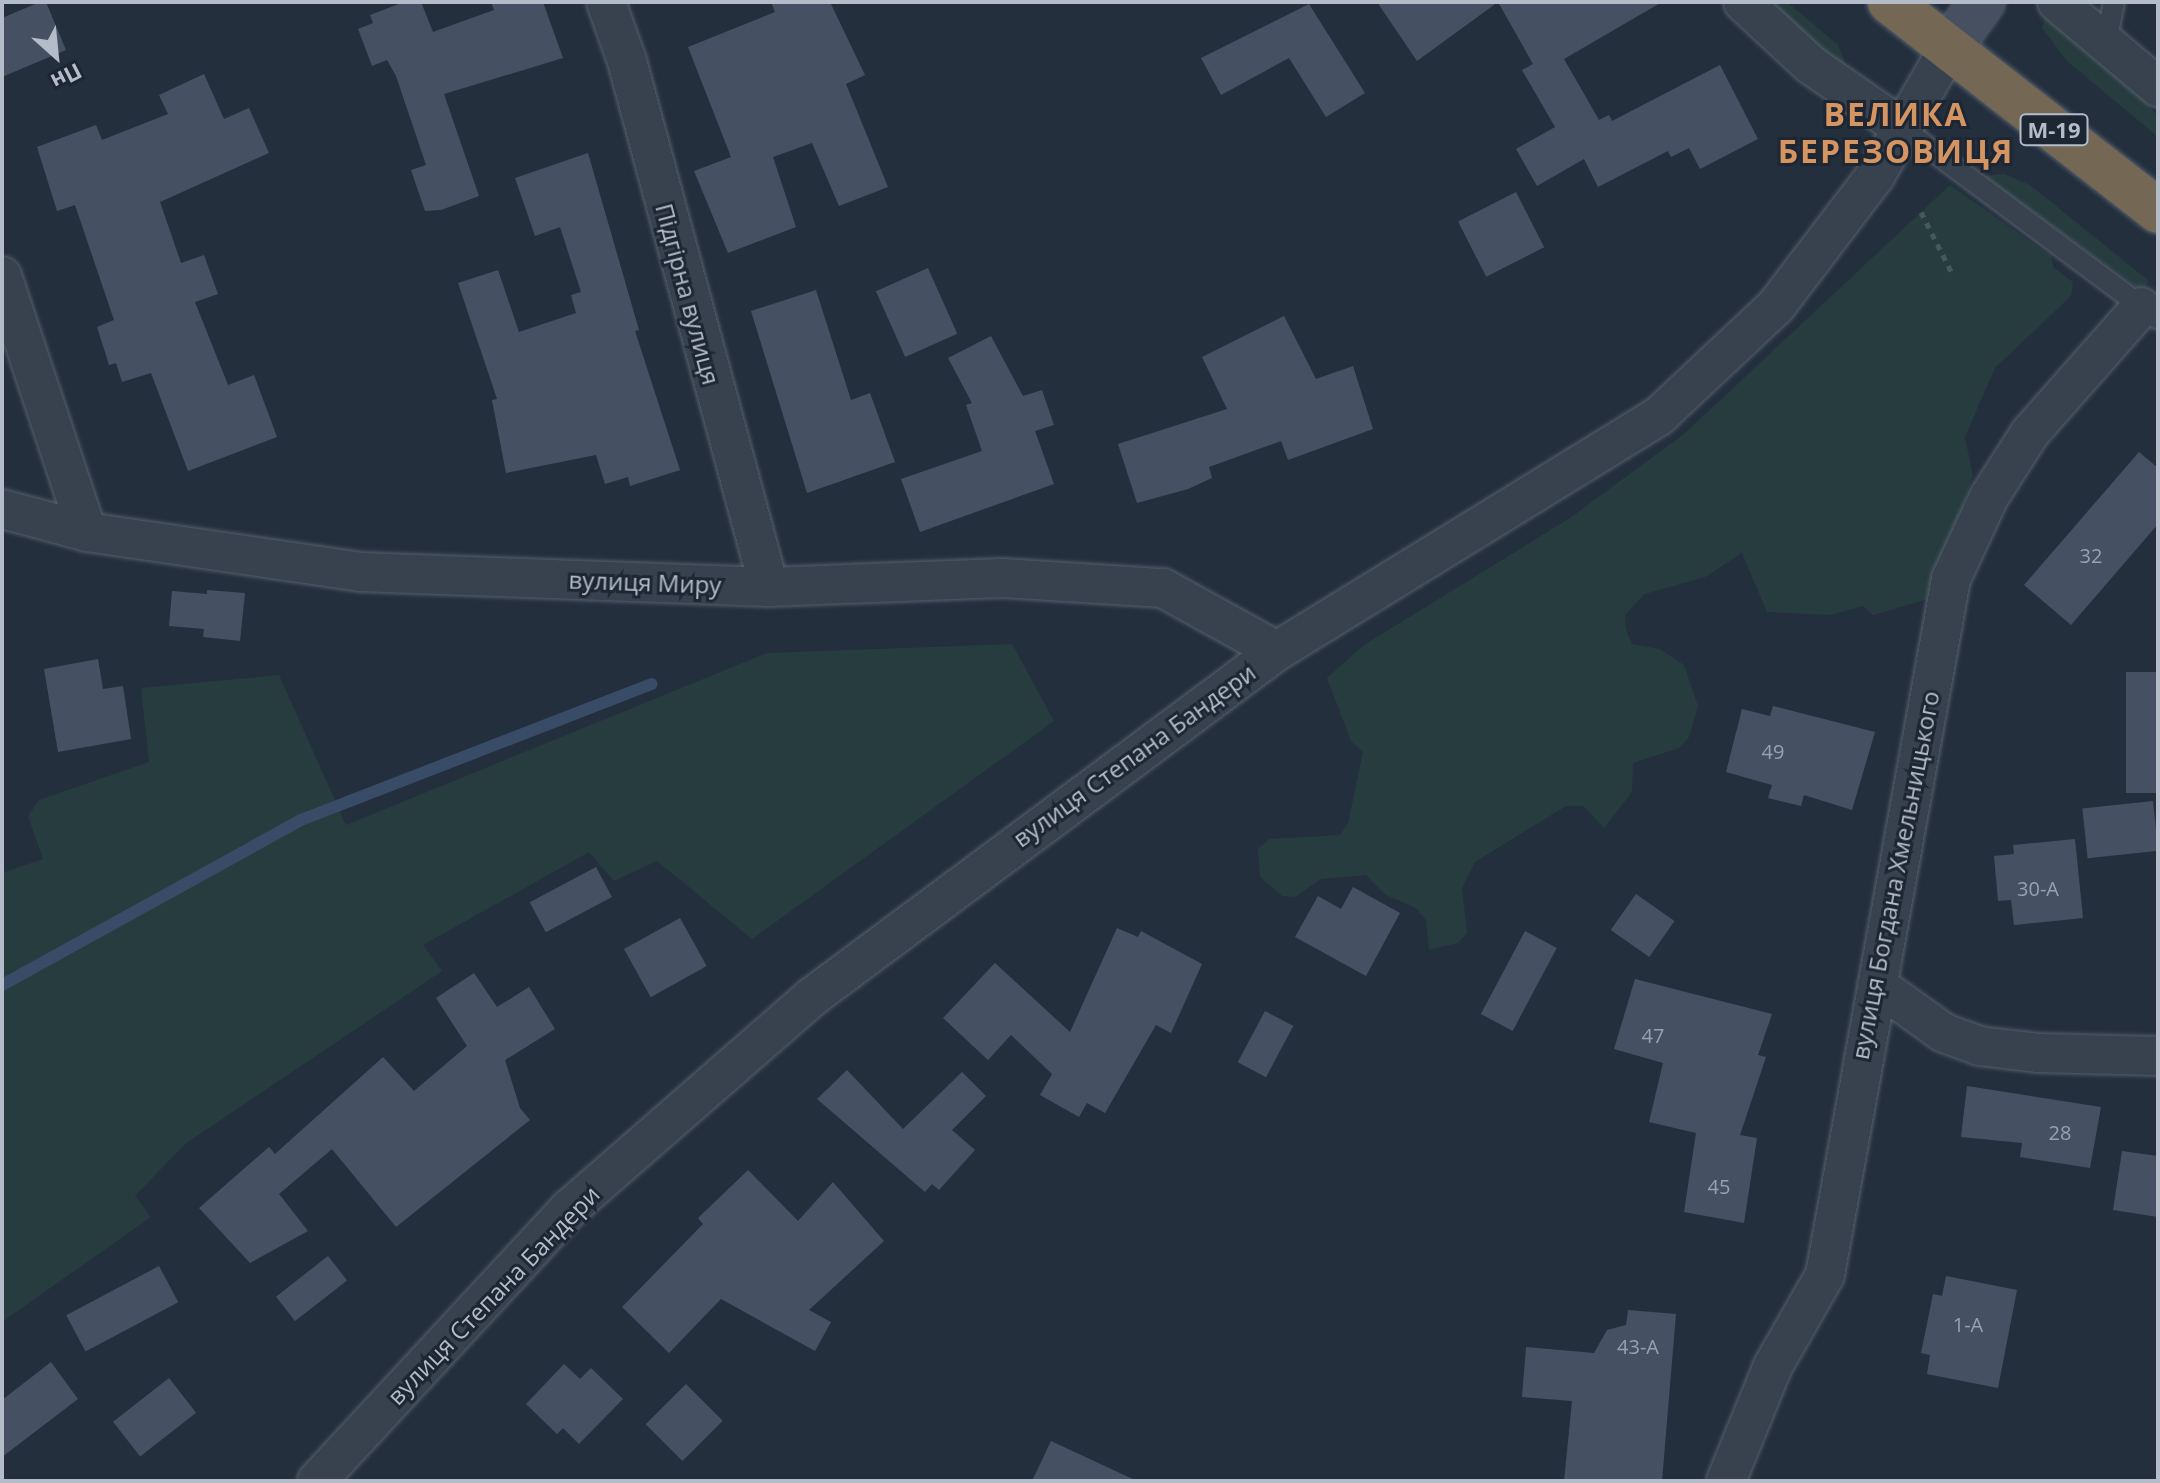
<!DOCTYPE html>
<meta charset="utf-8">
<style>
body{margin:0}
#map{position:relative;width:2160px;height:1483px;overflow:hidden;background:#242f3e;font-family:"Open Sans",sans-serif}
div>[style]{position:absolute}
.green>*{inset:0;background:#263c3f}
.stream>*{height:12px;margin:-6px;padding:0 6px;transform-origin:6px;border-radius:6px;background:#394c67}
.building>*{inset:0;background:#455162;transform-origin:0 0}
.path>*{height:5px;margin-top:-2.5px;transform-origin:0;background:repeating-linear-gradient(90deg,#44595c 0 6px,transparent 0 12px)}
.roads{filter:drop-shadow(0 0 2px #565f6c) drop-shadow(0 0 2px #565f6c)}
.lane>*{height:20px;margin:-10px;padding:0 10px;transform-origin:10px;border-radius:10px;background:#38414e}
.street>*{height:38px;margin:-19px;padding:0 19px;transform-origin:19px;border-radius:19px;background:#38414e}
.secondary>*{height:44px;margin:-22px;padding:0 22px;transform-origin:22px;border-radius:22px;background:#465061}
.highway>*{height:44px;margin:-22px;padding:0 22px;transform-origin:22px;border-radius:22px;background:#746855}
span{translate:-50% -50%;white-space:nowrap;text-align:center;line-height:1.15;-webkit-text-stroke:6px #1d2633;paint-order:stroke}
.number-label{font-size:20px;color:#98a1af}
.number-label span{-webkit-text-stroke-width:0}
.shield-label span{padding:2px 6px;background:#1d2633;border:2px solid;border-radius:6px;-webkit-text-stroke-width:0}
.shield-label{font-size:22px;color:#b4bcc9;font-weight:700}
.street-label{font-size:24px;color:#b4bcc9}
.district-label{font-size:32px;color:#d59563;font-weight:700;letter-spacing:2px}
.frame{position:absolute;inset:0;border:4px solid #b4bcc9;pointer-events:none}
.north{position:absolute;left:16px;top:16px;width:80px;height:80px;-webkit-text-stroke:6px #1d2633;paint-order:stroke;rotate:153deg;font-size:22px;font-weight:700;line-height:32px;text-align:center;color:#b4bcc9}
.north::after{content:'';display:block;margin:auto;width:28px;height:36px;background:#b4bcc9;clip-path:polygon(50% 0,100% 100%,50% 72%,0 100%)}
</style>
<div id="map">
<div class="green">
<div style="clip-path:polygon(1756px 2px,1787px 2px,1838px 45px,1852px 79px)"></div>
<div style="clip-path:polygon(2045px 14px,2120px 73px,2158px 116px,2158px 137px,2067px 61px,2042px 28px)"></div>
<div style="clip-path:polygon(2004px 174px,2030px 185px,2149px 281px,2142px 291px,1984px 176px)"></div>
<div style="clip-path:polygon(1950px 185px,2051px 256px,2053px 267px,2073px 282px,2071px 296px,1995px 368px,1965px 437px,1973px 476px,1932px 598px,1873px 615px,1863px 606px,1830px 615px,1767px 612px,1742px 553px,1705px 577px,1645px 594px,1625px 615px,1626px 630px,1632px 644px,1660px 649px,1684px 665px,1698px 706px,1689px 737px,1679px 748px,1633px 763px,1632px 792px,1604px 828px,1583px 806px,1566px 806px,1475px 862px,1462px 888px,1467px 933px,1458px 943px,1429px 950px,1426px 920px,1416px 908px,1386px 895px,1366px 875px,1321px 879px,1295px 897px,1282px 896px,1260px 877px,1258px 849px,1269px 839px,1340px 835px,1348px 823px,1363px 752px,1351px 741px,1327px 678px,1364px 645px,1570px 518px,1684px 434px)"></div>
<div style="clip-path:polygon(1012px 644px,1054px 721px,752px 939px,657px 861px,614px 881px,589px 852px,423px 945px,442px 971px,185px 1144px,135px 1196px,151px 1217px,2px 1322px,2px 873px,43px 859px,28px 816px,39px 800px,149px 762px,141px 688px,279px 675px,346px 825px,767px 653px)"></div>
</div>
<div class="stream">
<div style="left:2px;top:985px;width:342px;rotate:-28.9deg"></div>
<div style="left:301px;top:820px;width:376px;rotate:-21.2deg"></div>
</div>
<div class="building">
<div style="clip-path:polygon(40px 2px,46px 2px,66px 50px,2px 77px,2px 18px)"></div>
<div style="clip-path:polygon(404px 2px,421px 2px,433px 32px,494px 10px,491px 2px,543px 2px,563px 58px,444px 94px,479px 196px,441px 210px,425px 211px,411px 170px,426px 165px,396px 76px,387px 60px,372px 66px,358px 29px,373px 23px,370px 15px)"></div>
<div style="clip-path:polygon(771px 2px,830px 2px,865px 75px,846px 84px,888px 187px,839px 206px,812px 143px,773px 157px,796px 227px,728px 253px,694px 171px,731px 157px,688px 47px,775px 12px)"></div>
<div style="clip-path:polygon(1377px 2px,1662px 2px,1564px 59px,1599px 120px,1609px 115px,1612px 121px,1720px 65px,1758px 139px,1700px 169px,1689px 148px,1671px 157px,1668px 151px,1598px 187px,1584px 159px,1537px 186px,1516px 149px,1555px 127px,1522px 70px,1533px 64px,1498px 2px,1417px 61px)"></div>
<div style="clip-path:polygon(1309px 4px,1365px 93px,1326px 117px,1289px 58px,1221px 95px,1201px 58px)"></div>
<div style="clip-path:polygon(204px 74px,224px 119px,249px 108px,269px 153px,160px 202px,181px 263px,204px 255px,218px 294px,195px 302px,228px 385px,254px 375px,277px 437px,188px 471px,151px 373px,122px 382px,116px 363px,109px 365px,97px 327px,114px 320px,75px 205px,57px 211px,37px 147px,96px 125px,102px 140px,168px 114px,159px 95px)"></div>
<div style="clip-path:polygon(588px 153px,639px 330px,635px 331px,680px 470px,630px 486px,628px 477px,605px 484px,596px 455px,506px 473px,492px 400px,497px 399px,458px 283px,498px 270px,519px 332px,576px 313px,571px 295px,581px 292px,560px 227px,535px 236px,515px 178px)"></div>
<div style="left:1516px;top:192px;width:62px;height:65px;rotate:63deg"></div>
<div style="left:928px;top:268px;width:72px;height:57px;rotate:66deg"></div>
<div style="clip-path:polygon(816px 290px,851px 400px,870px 393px,895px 462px,807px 493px,751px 311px)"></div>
<div style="clip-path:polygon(1284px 316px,1316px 379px,1353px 366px,1373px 429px,1288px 460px,1281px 441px,1209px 467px,1212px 478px,1188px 489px,1137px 503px,1118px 444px,1227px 409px,1202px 357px)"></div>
<div style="clip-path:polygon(991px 336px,1023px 396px,1042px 390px,1054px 425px,1035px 431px,1054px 484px,920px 532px,901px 479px,982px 451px,966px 405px,972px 403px,948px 358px)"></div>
<div style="clip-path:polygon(2139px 452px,2158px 468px,2158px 524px,2071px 625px,2024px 585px)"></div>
<div style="clip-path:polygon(207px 590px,245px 593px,240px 641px,203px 637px,204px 629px,169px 626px,172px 591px,207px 594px)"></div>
<div style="clip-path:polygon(98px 659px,103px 689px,123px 686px,131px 739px,58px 752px,44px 669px)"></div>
<div style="left:2158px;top:672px;width:121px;height:32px;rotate:90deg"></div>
<div style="clip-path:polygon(1773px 706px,1875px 732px,1852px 810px,1804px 795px,1801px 806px,1768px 798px,1772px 785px,1726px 772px,1742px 709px,1770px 716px)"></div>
<div style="left:2153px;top:801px;width:50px;height:71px;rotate:84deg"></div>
<div style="clip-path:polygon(2075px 839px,2083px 918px,2014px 925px,2011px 900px,1998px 901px,1994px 856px,2014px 854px,2013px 845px)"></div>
<div style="left:596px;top:867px;width:34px;height:75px;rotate:62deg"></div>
<div style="clip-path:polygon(1353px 887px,1400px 913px,1366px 976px,1295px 937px,1318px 896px,1341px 909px)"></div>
<div style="left:1636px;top:894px;width:47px;height:44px;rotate:35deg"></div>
<div style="left:680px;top:918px;width:55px;height:64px;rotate:61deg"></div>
<div style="clip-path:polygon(1117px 928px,1138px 937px,1141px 931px,1202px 964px,1171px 1033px,1156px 1025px,1105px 1113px,1087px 1103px,1079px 1117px,1040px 1095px,1052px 1074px,1011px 1035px,988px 1060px,943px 1018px,995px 963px,1070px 1032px)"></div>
<div style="left:1525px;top:931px;width:36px;height:94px;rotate:28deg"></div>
<div style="clip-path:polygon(474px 973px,497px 1007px,529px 987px,555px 1029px,505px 1060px,520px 1108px,530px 1120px,396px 1227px,332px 1149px,279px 1194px,308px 1231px,250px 1263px,199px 1208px,269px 1147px,275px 1154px,383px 1057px,414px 1091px,467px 1046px,436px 998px)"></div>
<div style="clip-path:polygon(1635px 979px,1772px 1014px,1758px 1055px,1766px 1057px,1740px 1135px,1757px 1138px,1744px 1223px,1684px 1212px,1696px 1133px,1649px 1122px,1663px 1063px,1614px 1049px)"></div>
<div style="left:1265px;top:1011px;width:32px;height:58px;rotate:28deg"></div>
<div style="clip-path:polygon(847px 1070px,903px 1129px,962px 1072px,986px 1096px,952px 1130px,975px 1150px,939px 1190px,932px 1184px,925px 1192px,817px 1099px)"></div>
<div style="clip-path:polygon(1967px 1086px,2101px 1107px,2090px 1168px,2020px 1157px,2022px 1143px,1961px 1137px)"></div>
<div style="clip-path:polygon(2122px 1151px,2158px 1156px,2158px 1217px,2113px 1210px)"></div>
<div style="clip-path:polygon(748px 1170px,798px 1221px,833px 1182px,884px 1241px,809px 1310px,831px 1322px,815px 1351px,721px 1299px,669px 1353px,622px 1307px,703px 1224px,698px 1218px)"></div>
<div style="left:328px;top:1256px;width:31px;height:66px;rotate:52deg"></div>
<div style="left:159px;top:1266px;width:41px;height:105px;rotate:62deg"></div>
<div style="clip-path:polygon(1946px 1276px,2017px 1290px,1998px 1388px,1927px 1374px,1930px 1355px,1921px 1353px,1933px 1294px,1942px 1296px)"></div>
<div style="clip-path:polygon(1628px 1310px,1676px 1314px,1662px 1481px,1564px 1481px,1572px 1401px,1522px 1397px,1526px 1347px,1594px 1353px,1607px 1330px,1626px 1325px)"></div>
<div style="clip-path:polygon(51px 1362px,78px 1399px,2px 1457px,2px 1400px)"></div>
<div style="clip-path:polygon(564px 1364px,580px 1379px,591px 1368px,623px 1399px,579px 1444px,563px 1428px,557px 1434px,526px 1404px)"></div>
<div style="left:169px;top:1378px;width:44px;height:71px;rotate:52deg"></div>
<div style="left:686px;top:1384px;width:52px;height:57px;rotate:45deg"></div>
<div style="clip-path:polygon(1051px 1441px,1137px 1481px,1032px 1481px)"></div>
</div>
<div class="path">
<div style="left:1921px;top:212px;width:68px;rotate:63.1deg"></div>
</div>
<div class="roads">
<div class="lane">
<div style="left:2106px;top:43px;width:42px;rotate:-79deg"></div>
<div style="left:1902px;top:128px;width:319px;rotate:36.7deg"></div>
</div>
<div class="street">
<div style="left:606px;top:2px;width:63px;rotate:70.4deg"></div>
<div style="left:627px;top:61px;width:545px;rotate:74.89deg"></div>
<div style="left:1743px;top:2px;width:93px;rotate:42.8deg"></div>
<div style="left:1811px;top:65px;width:111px;rotate:34.7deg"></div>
<div style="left:2057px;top:2px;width:132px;rotate:40.1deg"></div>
<div style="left:2px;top:276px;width:270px;rotate:71.6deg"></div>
<div style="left:2px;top:509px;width:88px;rotate:15.1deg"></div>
<div style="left:87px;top:532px;width:276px;rotate:8.3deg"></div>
<div style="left:360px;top:572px;width:409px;rotate:2.1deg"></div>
<div style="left:769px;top:587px;width:233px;rotate:-2.2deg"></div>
<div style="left:1002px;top:578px;width:161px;rotate:3.6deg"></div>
<div style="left:1163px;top:588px;width:130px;rotate:28.9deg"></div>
<div style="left:1877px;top:985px;width:82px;rotate:35.6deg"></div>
<div style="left:1944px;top:1033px;width:37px;rotate:20deg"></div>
<div style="left:1979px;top:1046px;width:59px;rotate:6.8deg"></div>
<div style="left:2038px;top:1053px;width:120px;rotate:1.4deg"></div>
<div style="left:317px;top:1481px;width:371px;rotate:-47.2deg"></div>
<div style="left:569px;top:1209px;width:322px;rotate:-41.1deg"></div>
<div style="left:812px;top:997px;width:580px;rotate:-36.65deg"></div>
<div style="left:1277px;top:651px;width:450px;rotate:-31.6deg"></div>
<div style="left:1660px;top:415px;width:159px;rotate:-43.2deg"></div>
<div style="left:1776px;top:306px;width:163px;rotate:-52.7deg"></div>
<div style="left:1875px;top:176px;width:148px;rotate:-60deg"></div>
<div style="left:1726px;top:1481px;width:124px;rotate:-67.8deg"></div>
<div style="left:1773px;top:1366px;width:105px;rotate:-60.3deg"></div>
<div style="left:1825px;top:1275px;width:707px;rotate:-79.74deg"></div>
<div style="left:1951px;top:579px;width:90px;rotate:-65.1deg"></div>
<div style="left:1989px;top:497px;width:76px;rotate:-57.4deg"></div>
<div style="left:2030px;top:433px;width:168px;rotate:-48.6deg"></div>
</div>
<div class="secondary">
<div style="left:1949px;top:48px;width:57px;rotate:-54.3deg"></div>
</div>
<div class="highway">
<div style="left:1890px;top:2px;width:340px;rotate:37.9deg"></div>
</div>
</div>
<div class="number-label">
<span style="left:2091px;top:555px">32</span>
<span style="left:1773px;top:751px">49</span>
<span style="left:2038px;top:888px">30-А</span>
<span style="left:1653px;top:1035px">47</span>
<span style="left:2060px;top:1132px">28</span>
<span style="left:1719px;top:1186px">45</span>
<span style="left:1968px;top:1324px">1-А</span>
<span style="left:1638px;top:1346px">43-А</span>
</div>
<div class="shield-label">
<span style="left:2054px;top:130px">М-19</span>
</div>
<div class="street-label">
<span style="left:688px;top:294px;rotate:75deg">Підгірна вулиця</span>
<span style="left:645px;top:582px;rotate:2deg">вулиця Миру</span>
<span style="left:1134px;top:755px;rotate:-36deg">вулиця Степана Бандери</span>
<span style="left:1895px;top:875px;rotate:-79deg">вулиця Богдана Хмельницького</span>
<span style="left:493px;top:1295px;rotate:-46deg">вулиця Степана Бандери</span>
</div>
<div class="district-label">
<span style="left:1896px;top:133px">ВЕЛИКА<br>БЕРЕЗОВИЦЯ</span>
</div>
<div class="frame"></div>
<div class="north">Пн</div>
</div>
